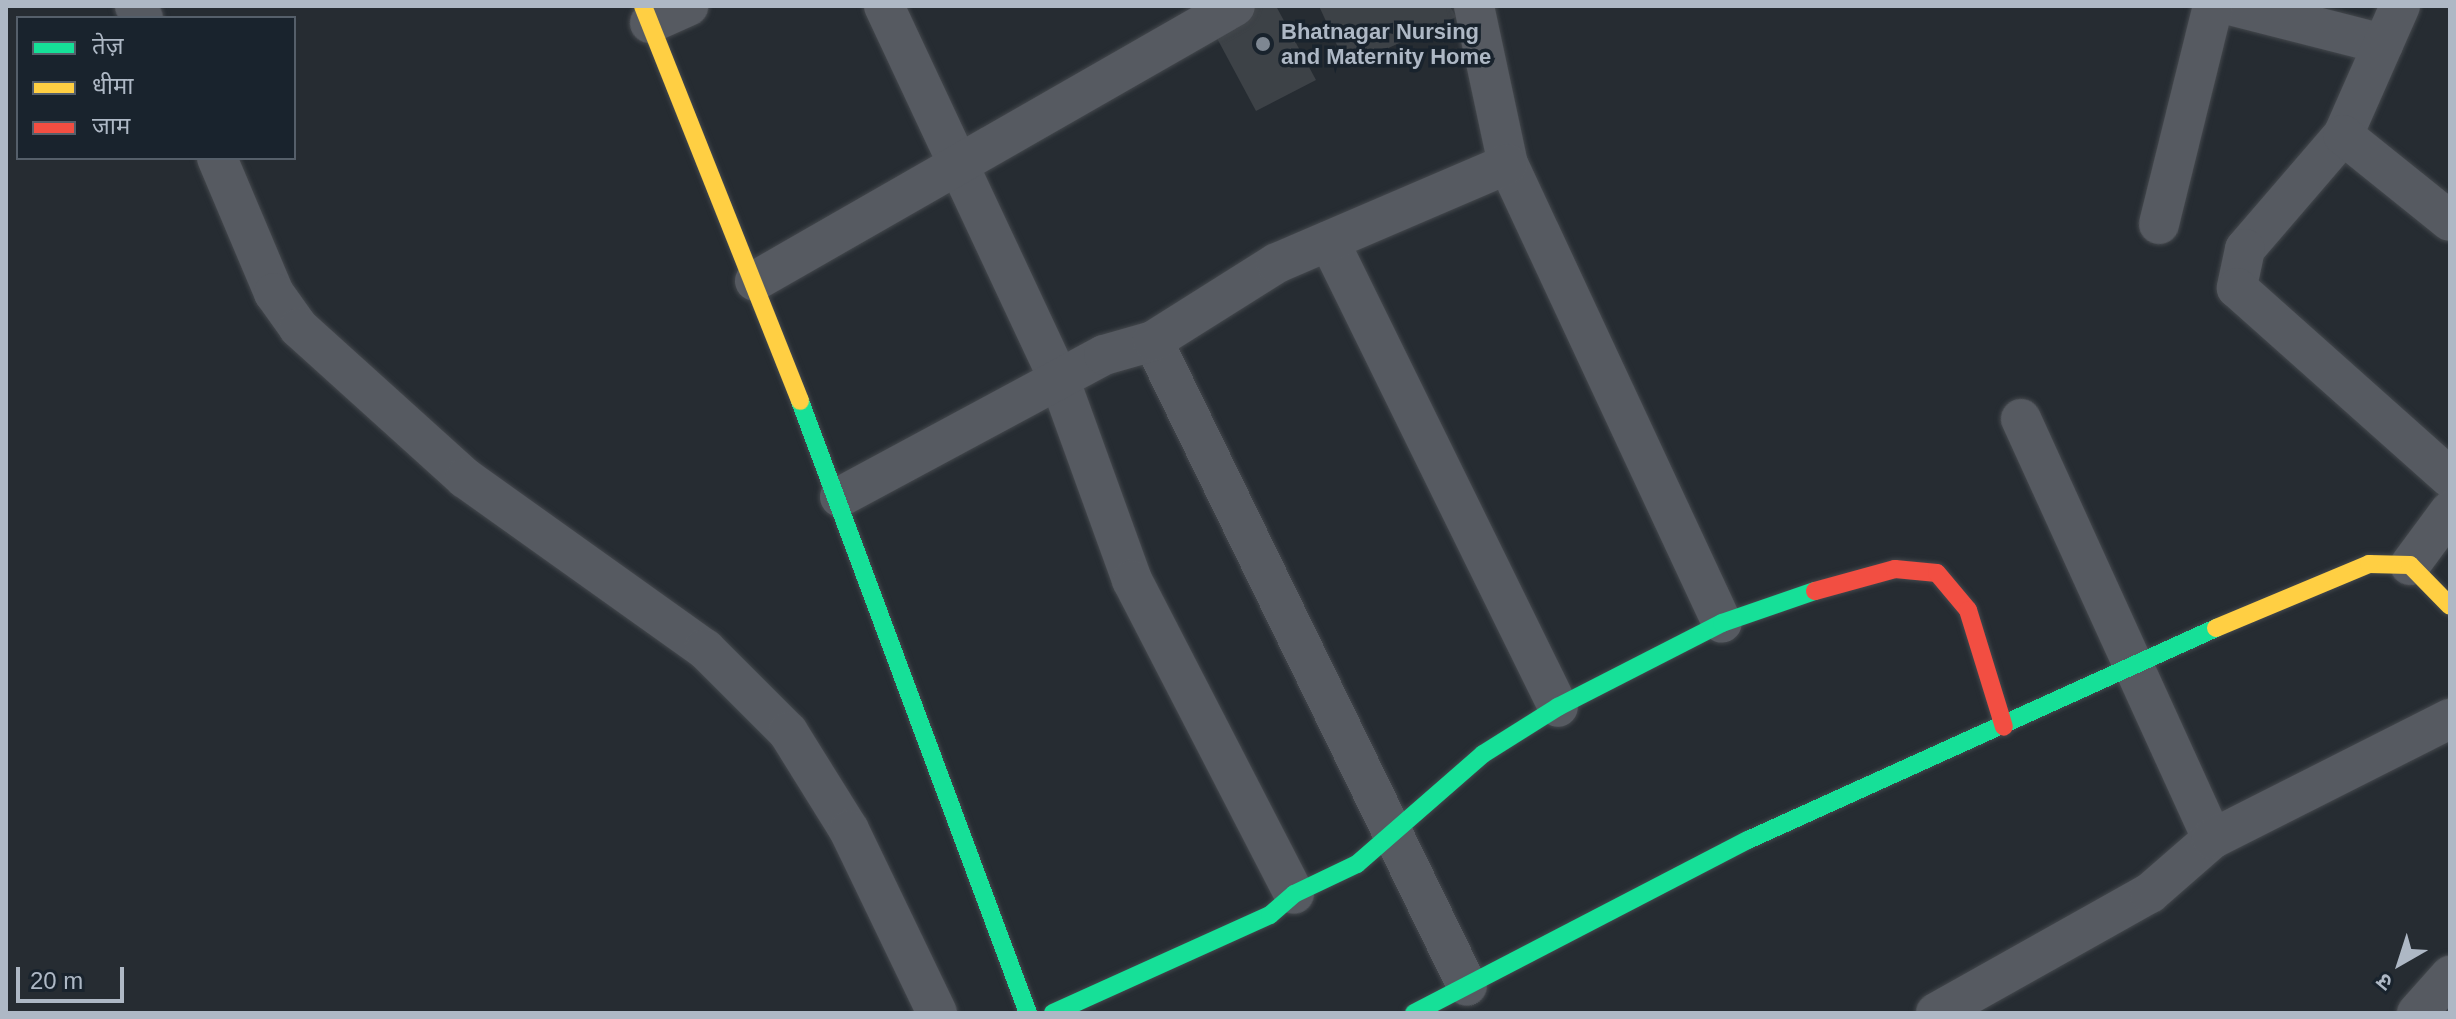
<!DOCTYPE html>
<meta charset="utf-8">
<style>
body{margin:0}
#map{position:relative;width:2456px;height:1019px;overflow:hidden;background:#262c32;font-family:Arial,"Noto Sans Devanagari",sans-serif}
div>[style]{position:absolute}
.building>*{inset:0;background:#3d4247}
.roads{filter:drop-shadow(0 0 2px #44484d) drop-shadow(0 0 2px #44484d)}
.street>*{height:40px;margin:-20px;padding:0 20px;transform-origin:20px;border-radius:20px;background:#565a61}
.fast>*{height:18px;margin:-9px;padding:0 9px;transform-origin:9px;border-radius:9px;background:#16e098}
.slow>*{height:18px;margin:-9px;padding:0 9px;transform-origin:9px;border-radius:9px;background:#ffcf43}
.jam>*{height:18px;margin:-9px;padding:0 9px;transform-origin:9px;border-radius:9px;background:#f24e42}
.dots>*{width:22px;height:22px;translate:-50% -50%;box-sizing:border-box;border:4px solid #19232d;border-radius:50%}
span{translate:-50% -50%;white-space:nowrap;text-align:center;line-height:1.15;-webkit-text-stroke:7px #19232d;paint-order:stroke}
.poi-label{font-size:22px;color:#aeb8c5;font-weight:700}
.left{translate:0 -50%;text-align:left}
.frame{position:absolute;inset:0;border:8px solid #aeb8c5;pointer-events:none}
.legend{position:absolute;left:16px;top:16px;width:280px;height:144px;box-sizing:border-box;background:#19232d;border:2px solid #555f6a;margin:0;padding:10px 14px;list-style:none;font-size:24px;color:#aeb8c5}
.legend li{display:flex;align-items:center;gap:16px;height:40px}
.legend b{width:40px;border:2px solid #555f6a}
.north{position:absolute;left:2360px;top:923px;width:80px;height:80px;-webkit-text-stroke:6px #19232d;paint-order:stroke;rotate:219deg;font-size:22px;font-weight:700;line-height:32px;text-align:center;color:#aeb8c5}
.north::after{content:'';display:block;margin:auto;width:28px;height:36px;background:#aeb8c5;clip-path:polygon(50% 0,100% 100%,50% 72%,0 100%)}
.scale{position:absolute;left:16px;top:967px;width:108px;height:36px;box-sizing:border-box;border:4px solid #aeb8c5;border-top:0;padding-left:10px;font-size:24px;line-height:28px;white-space:nowrap;color:#aeb8c5;-webkit-text-stroke:6px #19232d;paint-order:stroke}
</style>
<div id="map">
<div class="building">
<div style="clip-path:polygon(1255px 6px,1276px 6px,1316px 80px,1256px 111px,1212px 29px)"></div>
<div style="clip-path:polygon(1319px 6px,1450px 6px,1456px 17px,1347px 67px)"></div>
</div>
<div class="roads">
<div class="street">
<div style="left:135px;top:6px;width:14px;rotate:56deg"></div>
<div style="left:884px;top:6px;width:414px;rotate:64.9deg"></div>
<div style="left:1060px;top:381px;width:212px;rotate:70.1deg"></div>
<div style="left:1132px;top:580px;width:353px;rotate:62.7deg"></div>
<div style="left:1474px;top:6px;width:162px;rotate:77.9deg"></div>
<div style="left:1508px;top:164px;width:506px;rotate:65deg"></div>
<div style="left:2234px;top:6px;width:154px;rotate:14.3deg"></div>
<div style="left:2400px;top:6px;width:141px;rotate:113.8deg"></div>
<div style="left:2343px;top:135px;width:150px;rotate:130.7deg"></div>
<div style="left:2245px;top:249px;width:40px;rotate:102deg"></div>
<div style="left:2237px;top:288px;width:285px;rotate:41.7deg"></div>
<div style="left:650px;top:23px;width:42px;rotate:-24.1deg"></div>
<div style="left:2343px;top:135px;width:137px;rotate:38.8deg"></div>
<div style="left:217px;top:158px;width:147px;rotate:67.1deg"></div>
<div style="left:274px;top:293px;width:43px;rotate:54.5deg"></div>
<div style="left:299px;top:328px;width:224px;rotate:42.1deg"></div>
<div style="left:465px;top:478px;width:295px;rotate:35.5deg"></div>
<div style="left:705px;top:649px;width:117px;rotate:45deg"></div>
<div style="left:788px;top:732px;width:115px;rotate:58.1deg"></div>
<div style="left:849px;top:830px;width:203px;rotate:64.3deg"></div>
<div style="left:2159px;top:224px;width:225px;rotate:-76.1deg"></div>
<div style="left:1329px;top:241px;width:519px;rotate:63.83deg"></div>
<div style="left:755px;top:281px;width:553px;rotate:-29.81deg"></div>
<div style="left:1153px;top:341px;width:717px;rotate:64.04deg"></div>
<div style="left:2021px;top:419px;width:461px;rotate:65.5deg"></div>
<div style="left:840px;top:497px;width:300px;rotate:-28.3deg"></div>
<div style="left:1104px;top:355px;width:51px;rotate:-15.9deg"></div>
<div style="left:1153px;top:341px;width:146px;rotate:-32.2deg"></div>
<div style="left:1277px;top:263px;width:251px;rotate:-23.2deg"></div>
<div style="left:2410px;top:565px;width:67px;rotate:-53.5deg"></div>
<div style="left:1936px;top:1013px;width:245px;rotate:-29.3deg"></div>
<div style="left:2150px;top:893px;width:82px;rotate:-41.1deg"></div>
<div style="left:2212px;top:839px;width:267px;rotate:-26.8deg"></div>
<div style="left:2417px;top:1013px;width:50px;rotate:-48.3deg"></div>
</div>
<div class="fast">
<div style="left:800px;top:401px;width:653px;rotate:69.57deg"></div>
<div style="left:1053px;top:1013px;width:238px;rotate:-24.3deg"></div>
<div style="left:1270px;top:915px;width:32px;rotate:-41deg"></div>
<div style="left:1294px;top:894px;width:70px;rotate:-25.5deg"></div>
<div style="left:1357px;top:864px;width:167px;rotate:-41.1deg"></div>
<div style="left:1483px;top:754px;width:89px;rotate:-32.1deg"></div>
<div style="left:1558px;top:707px;width:184px;rotate:-27.1deg"></div>
<div style="left:1722px;top:623px;width:98px;rotate:-19deg"></div>
<div style="left:1414px;top:1013px;width:376px;rotate:-27.4deg"></div>
<div style="left:1748px;top:840px;width:514px;rotate:-24.37deg"></div>
</div>
<div class="slow">
<div style="left:643px;top:6px;width:425px;rotate:68.3deg"></div>
<div style="left:2216px;top:628px;width:166px;rotate:-22.7deg"></div>
<div style="left:2369px;top:564px;width:41px;rotate:1.4deg"></div>
<div style="left:2410px;top:565px;width:57px;rotate:45.7deg"></div>
</div>
<div class="jam">
<div style="left:1815px;top:591px;width:83px;rotate:-15.4deg"></div>
<div style="left:1895px;top:569px;width:42px;rotate:5.4deg"></div>
<div style="left:1937px;top:573px;width:48px;rotate:50deg"></div>
<div style="left:1968px;top:610px;width:122px;rotate:72.9deg"></div>
</div>
</div>
<div class="dots">
<div style="left:1263px;top:44px;background:#7e8792"></div>
</div>
<div class="poi-label">
<span class="left" style="left:1281px;top:44px">Bhatnagar Nursing<br>and Maternity Home</span>
</div>
<div class="frame"></div>
<ul class="legend">
<li><b style="height:10px;background:#16e098"></b>तेज़</li>
<li><b style="height:10px;background:#ffcf43"></b>धीमा</li>
<li><b style="height:10px;background:#f24e42"></b>जाम</li>
</ul>
<div class="north">उ</div>
<div class="scale">20 m</div>
</div>
